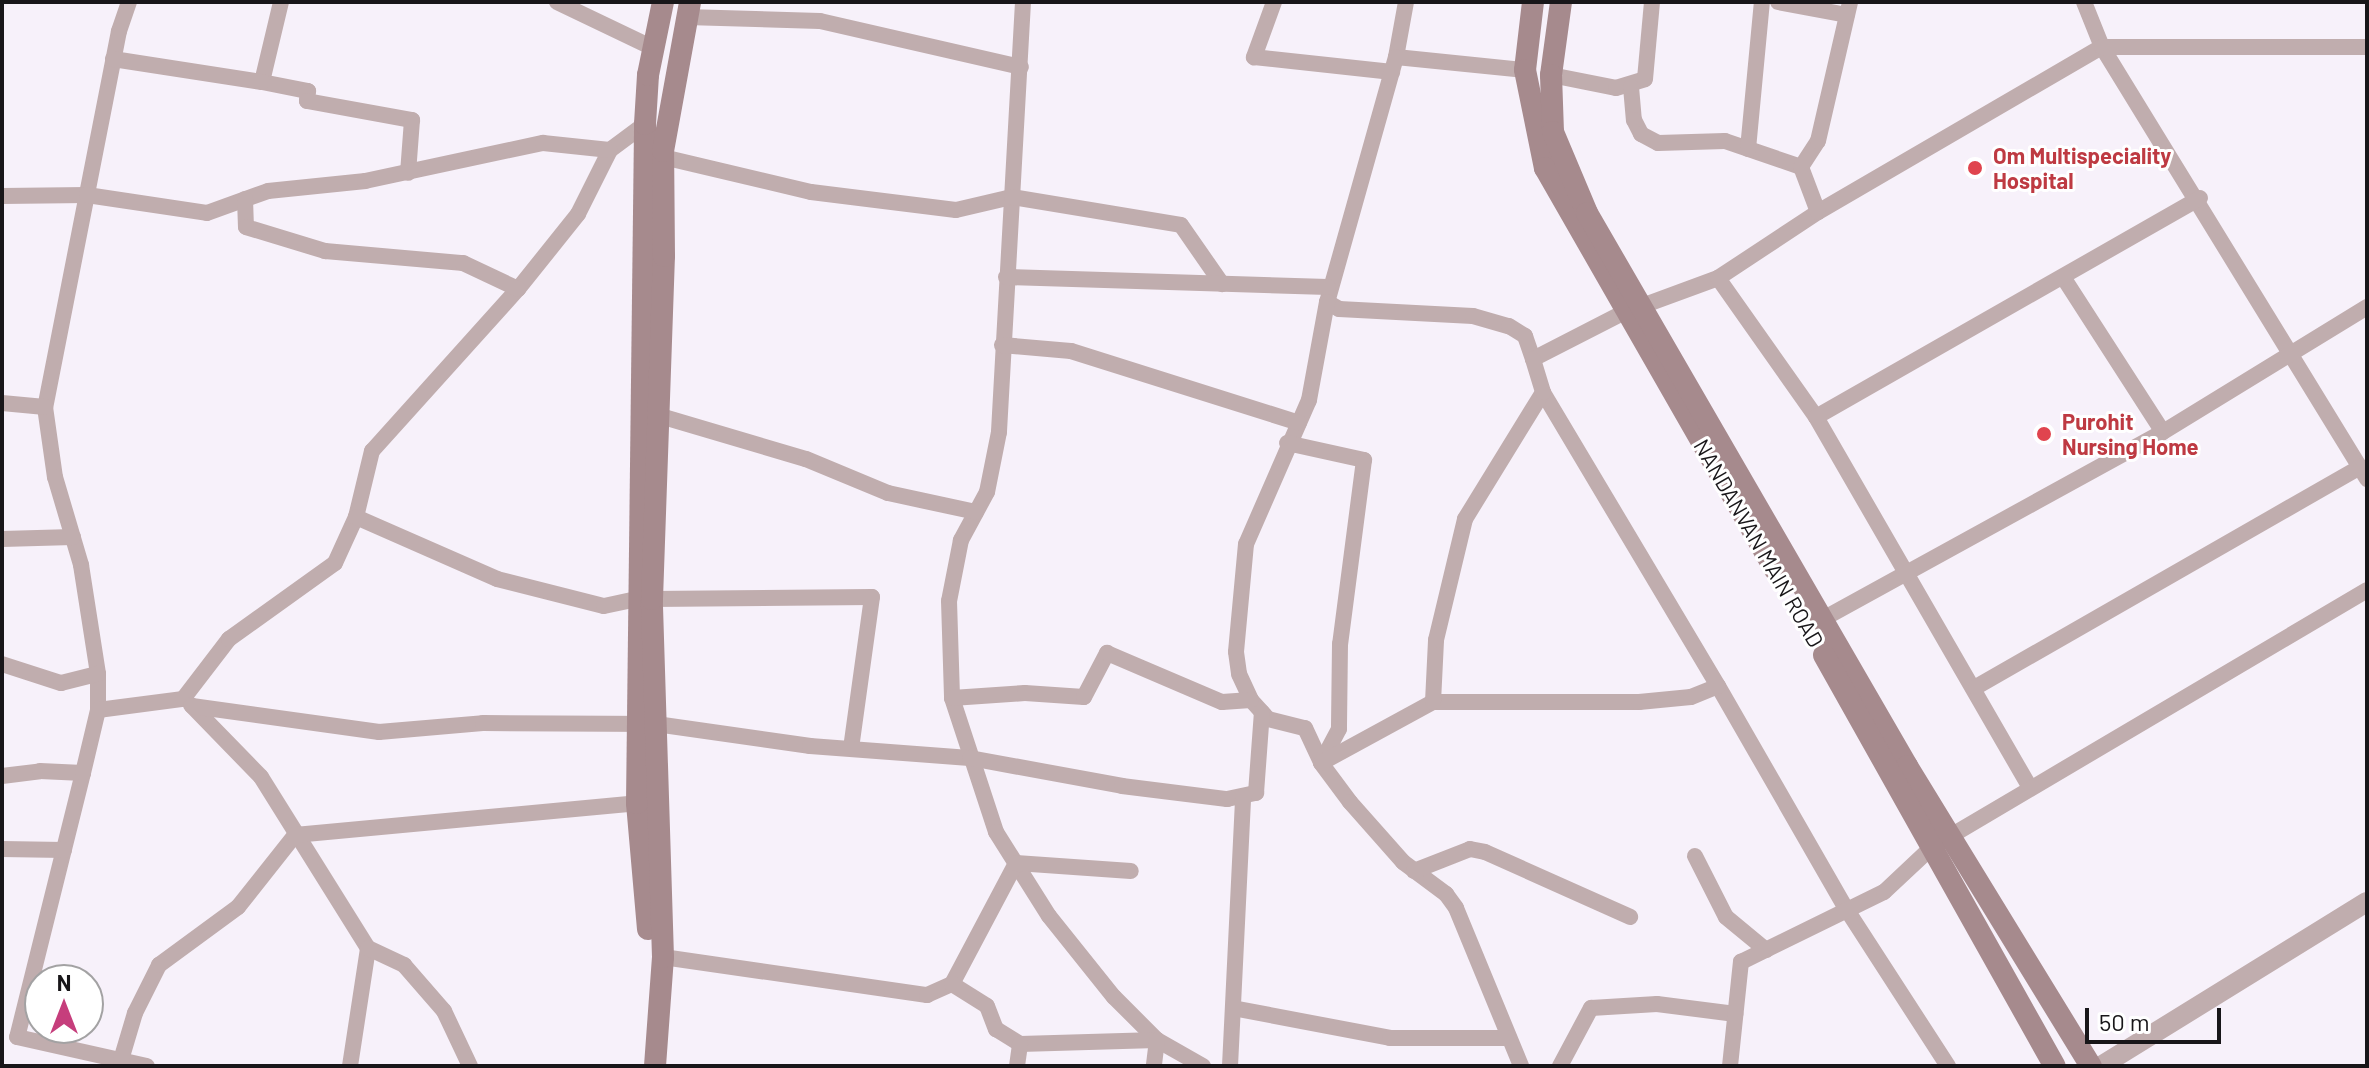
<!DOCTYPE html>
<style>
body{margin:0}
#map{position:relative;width:2369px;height:1068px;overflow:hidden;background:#f7f1fa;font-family:Barlow,sans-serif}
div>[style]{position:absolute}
.minor>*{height:16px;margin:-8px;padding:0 8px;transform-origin:8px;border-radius:8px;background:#c0adae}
.tertiary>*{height:20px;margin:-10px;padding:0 10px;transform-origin:10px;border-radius:10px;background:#c0adae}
.secondary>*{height:22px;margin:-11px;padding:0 11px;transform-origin:11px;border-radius:11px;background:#a68a8d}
.dots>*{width:22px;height:22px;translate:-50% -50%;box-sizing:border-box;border:4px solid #fff;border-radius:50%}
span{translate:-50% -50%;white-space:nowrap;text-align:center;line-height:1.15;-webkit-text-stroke:6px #fff;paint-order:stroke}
.health-label{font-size:22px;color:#be3a42;font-weight:700}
.left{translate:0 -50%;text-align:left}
.street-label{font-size:22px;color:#181619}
.frame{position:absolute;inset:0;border:4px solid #181619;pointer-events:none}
.north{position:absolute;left:24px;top:964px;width:80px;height:80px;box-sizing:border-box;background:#fff;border:2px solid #a3a2a3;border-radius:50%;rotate:0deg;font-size:22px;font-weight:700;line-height:32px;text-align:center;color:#181619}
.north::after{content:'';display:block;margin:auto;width:28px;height:36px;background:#c63e7c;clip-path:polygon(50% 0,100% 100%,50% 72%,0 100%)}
.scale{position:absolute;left:2085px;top:1008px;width:136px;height:36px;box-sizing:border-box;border:4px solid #181619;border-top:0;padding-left:10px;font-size:24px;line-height:28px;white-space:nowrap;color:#181619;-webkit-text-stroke:6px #fff;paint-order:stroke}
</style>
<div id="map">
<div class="minor">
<div style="left:129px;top:2px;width:31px;rotate:109deg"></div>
<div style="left:119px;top:31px;width:383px;rotate:101.1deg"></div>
<div style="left:45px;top:407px;width:71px;rotate:81.9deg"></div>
<div style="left:55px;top:477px;width:92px;rotate:73.5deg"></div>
<div style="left:81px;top:565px;width:110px;rotate:81.1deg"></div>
<div style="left:98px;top:674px;width:36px;rotate:90deg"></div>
<div style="left:98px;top:710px;width:86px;rotate:-7.4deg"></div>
<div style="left:183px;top:699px;width:76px;rotate:-52.5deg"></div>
<div style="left:229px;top:639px;width:130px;rotate:-35.6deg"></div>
<div style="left:335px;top:563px;width:51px;rotate:-65.5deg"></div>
<div style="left:356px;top:517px;width:68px;rotate:-76.4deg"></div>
<div style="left:372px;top:451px;width:218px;rotate:-48deg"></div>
<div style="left:518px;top:289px;width:96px;rotate:-51.3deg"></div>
<div style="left:578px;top:214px;width:72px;rotate:-63.4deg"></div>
<div style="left:610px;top:150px;width:44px;rotate:-36.6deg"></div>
<div style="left:281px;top:2px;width:82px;rotate:103.4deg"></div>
<div style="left:262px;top:82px;width:47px;rotate:11.1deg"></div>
<div style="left:308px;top:91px;width:10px;rotate:96deg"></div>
<div style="left:307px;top:101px;width:107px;rotate:10.3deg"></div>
<div style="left:412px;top:120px;width:53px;rotate:94.3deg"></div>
<div style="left:557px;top:2px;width:106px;rotate:25.6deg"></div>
<div style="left:1023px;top:2px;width:431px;rotate:93.2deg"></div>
<div style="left:999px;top:432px;width:61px;rotate:101.3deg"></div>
<div style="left:987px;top:492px;width:55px;rotate:118.4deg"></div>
<div style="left:961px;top:540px;width:62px;rotate:101.1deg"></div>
<div style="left:949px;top:601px;width:97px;rotate:88.2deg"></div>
<div style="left:952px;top:698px;width:141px;rotate:71.8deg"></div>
<div style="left:996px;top:832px;width:99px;rotate:57.8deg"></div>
<div style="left:1049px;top:916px;width:104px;rotate:51.3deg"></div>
<div style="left:1114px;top:997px;width:61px;rotate:45deg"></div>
<div style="left:1157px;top:1040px;width:53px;rotate:29.5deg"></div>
<div style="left:1274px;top:2px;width:59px;rotate:110deg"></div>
<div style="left:1254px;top:57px;width:139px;rotate:6.2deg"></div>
<div style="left:1406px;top:2px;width:56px;rotate:100.3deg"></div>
<div style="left:1396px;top:57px;width:130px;rotate:5.8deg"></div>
<div style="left:1778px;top:2px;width:70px;rotate:10.7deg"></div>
<div style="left:2084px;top:2px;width:48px;rotate:68.2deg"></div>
<div style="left:2102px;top:47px;width:507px;rotate:58.47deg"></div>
<div style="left:686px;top:17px;width:134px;rotate:1.7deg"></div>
<div style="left:820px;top:21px;width:206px;rotate:12.9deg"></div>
<div style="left:1396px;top:57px;width:255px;rotate:105.7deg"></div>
<div style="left:1327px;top:302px;width:14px;rotate:30deg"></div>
<div style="left:1339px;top:309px;width:134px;rotate:3deg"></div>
<div style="left:1473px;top:316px;width:37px;rotate:16deg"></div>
<div style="left:1509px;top:326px;width:19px;rotate:32deg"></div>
<div style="left:1525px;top:336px;width:24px;rotate:71deg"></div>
<div style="left:1533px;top:359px;width:101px;rotate:-27.1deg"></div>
<div style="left:1623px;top:313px;width:101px;rotate:-20.2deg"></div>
<div style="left:1718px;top:278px;width:120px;rotate:-33.4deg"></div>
<div style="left:1818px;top:212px;width:328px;rotate:-30.2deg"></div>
<div style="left:2102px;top:47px;width:265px"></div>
<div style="left:113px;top:59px;width:151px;rotate:8.8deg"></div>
<div style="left:1551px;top:75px;width:66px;rotate:11.3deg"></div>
<div style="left:1616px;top:88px;width:30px;rotate:-17deg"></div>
<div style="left:1645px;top:79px;width:77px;rotate:-84.8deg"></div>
<div style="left:1631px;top:87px;width:33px;rotate:85deg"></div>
<div style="left:1634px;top:120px;width:16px;rotate:63deg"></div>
<div style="left:1641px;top:134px;width:19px;rotate:28deg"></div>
<div style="left:1658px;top:143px;width:67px;rotate:-1.7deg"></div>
<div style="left:1725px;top:141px;width:80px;rotate:18.9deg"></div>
<div style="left:1801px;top:167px;width:48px;rotate:69.3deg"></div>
<div style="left:1748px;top:149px;width:148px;rotate:-84.6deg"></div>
<div style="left:663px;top:157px;width:152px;rotate:13.3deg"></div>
<div style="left:811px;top:192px;width:146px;rotate:7.1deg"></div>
<div style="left:956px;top:210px;width:57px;rotate:-13.1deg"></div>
<div style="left:1012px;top:197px;width:171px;rotate:9.4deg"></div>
<div style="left:1181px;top:225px;width:72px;rotate:55.2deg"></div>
<div style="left:1801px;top:167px;width:31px;rotate:-57deg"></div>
<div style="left:1818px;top:141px;width:143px;rotate:-77deg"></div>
<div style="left:2px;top:196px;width:85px;rotate:-0.7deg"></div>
<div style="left:87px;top:195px;width:121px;rotate:8.5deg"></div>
<div style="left:207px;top:213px;width:65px;rotate:-19.8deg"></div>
<div style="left:268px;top:191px;width:98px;rotate:-5.9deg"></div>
<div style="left:365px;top:181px;width:182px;rotate:-12.1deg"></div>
<div style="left:543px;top:143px;width:67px;rotate:6deg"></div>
<div style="left:245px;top:199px;width:28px;rotate:88deg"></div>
<div style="left:246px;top:227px;width:83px;rotate:16.9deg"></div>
<div style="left:325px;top:251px;width:139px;rotate:5deg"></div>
<div style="left:463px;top:263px;width:61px;rotate:25.3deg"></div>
<div style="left:1006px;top:277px;width:322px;rotate:1.8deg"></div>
<div style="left:2063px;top:277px;width:184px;rotate:57.2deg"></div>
<div style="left:1718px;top:278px;width:170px;rotate:54.8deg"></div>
<div style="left:1816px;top:417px;width:427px;rotate:60deg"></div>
<div style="left:1327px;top:302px;width:100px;rotate:100.4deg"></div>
<div style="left:1309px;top:400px;width:157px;rotate:113.6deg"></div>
<div style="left:1246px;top:544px;width:108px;rotate:95.3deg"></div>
<div style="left:1236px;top:652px;width:22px;rotate:82deg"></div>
<div style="left:1239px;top:674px;width:29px;rotate:65deg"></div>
<div style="left:1251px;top:700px;width:25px;rotate:48deg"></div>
<div style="left:1268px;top:719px;width:38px;rotate:14deg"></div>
<div style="left:1305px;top:728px;width:38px;rotate:65deg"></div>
<div style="left:1321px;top:763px;width:49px;rotate:53.4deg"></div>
<div style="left:1350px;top:802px;width:80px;rotate:48.5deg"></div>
<div style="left:1403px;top:862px;width:54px;rotate:36.7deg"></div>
<div style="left:1446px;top:894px;width:17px;rotate:54deg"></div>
<div style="left:1456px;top:908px;width:171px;rotate:67.6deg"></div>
<div style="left:1002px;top:345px;width:69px;rotate:5deg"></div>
<div style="left:1071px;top:351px;width:239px;rotate:17.5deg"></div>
<div style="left:2px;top:403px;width:43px;rotate:5.3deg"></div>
<div style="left:657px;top:415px;width:155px;rotate:16.5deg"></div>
<div style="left:806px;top:459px;width:89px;rotate:22.5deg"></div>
<div style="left:888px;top:493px;width:90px;rotate:12.2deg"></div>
<div style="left:1816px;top:417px;width:442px;rotate:-29.7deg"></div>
<div style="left:1287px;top:443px;width:79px;rotate:12.4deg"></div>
<div style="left:1364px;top:460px;width:186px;rotate:97.4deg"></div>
<div style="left:1340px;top:644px;width:85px;rotate:90.7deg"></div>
<div style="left:1339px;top:729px;width:38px;rotate:118deg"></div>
<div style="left:356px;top:517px;width:154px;rotate:23.7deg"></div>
<div style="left:497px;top:579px;width:110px;rotate:14.2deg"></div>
<div style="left:604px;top:606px;width:34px;rotate:-12deg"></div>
<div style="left:2px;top:539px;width:71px;rotate:-1.6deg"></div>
<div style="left:652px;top:599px;width:220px;rotate:-0.5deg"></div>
<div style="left:872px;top:597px;width:153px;rotate:97.9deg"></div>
<div style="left:1821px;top:620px;width:390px;rotate:-28.8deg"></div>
<div style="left:2163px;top:432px;width:239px;rotate:-31.5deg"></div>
<div style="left:2px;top:664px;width:62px;rotate:17.9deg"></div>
<div style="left:61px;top:683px;width:38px;rotate:-14deg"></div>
<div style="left:1718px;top:686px;width:258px;rotate:60.1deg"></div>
<div style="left:1847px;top:910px;width:186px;rotate:57.1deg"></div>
<div style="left:1976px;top:687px;width:443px;rotate:-29.8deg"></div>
<div style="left:952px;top:698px;width:73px;rotate:-3.9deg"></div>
<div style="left:1025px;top:693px;width:59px;rotate:3.9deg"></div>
<div style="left:1084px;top:697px;width:50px;rotate:-62.4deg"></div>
<div style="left:1107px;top:653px;width:125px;rotate:23.1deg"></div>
<div style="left:1222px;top:702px;width:29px;rotate:-4deg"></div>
<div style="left:1433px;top:702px;width:206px"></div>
<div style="left:1639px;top:702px;width:52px;rotate:-5.5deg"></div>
<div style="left:1691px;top:697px;width:29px;rotate:-22deg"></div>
<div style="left:1718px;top:686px;width:342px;rotate:-120.8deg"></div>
<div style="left:191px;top:705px;width:100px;rotate:45.8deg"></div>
<div style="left:261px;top:777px;width:202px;rotate:58deg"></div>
<div style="left:192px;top:706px;width:189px;rotate:7.9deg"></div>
<div style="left:379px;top:732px;width:104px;rotate:-4.9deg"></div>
<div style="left:483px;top:723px;width:173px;rotate:0.3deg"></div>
<div style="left:656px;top:724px;width:156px;rotate:8.1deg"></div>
<div style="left:810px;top:746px;width:160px;rotate:4.3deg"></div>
<div style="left:970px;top:758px;width:155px;rotate:10.4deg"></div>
<div style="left:1122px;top:786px;width:106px;rotate:7.1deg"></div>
<div style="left:1227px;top:799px;width:30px;rotate:-12deg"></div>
<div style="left:1256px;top:793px;width:81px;rotate:-85.8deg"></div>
<div style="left:1321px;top:763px;width:128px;rotate:-28.6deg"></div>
<div style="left:1433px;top:702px;width:62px;rotate:-87.2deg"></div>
<div style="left:1436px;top:640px;width:124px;rotate:-76.5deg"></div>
<div style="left:1465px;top:519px;width:149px;rotate:-58.4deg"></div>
<div style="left:1543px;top:392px;width:34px;rotate:-107deg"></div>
<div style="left:83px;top:773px;width:272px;rotate:104deg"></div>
<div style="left:17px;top:1037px;width:133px;rotate:12.6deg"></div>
<div style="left:2px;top:776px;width:38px;rotate:-7deg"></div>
<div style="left:40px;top:771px;width:43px;rotate:2.7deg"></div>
<div style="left:83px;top:773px;width:65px;rotate:-76.6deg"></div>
<div style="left:2px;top:849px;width:62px;rotate:0.9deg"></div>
<div style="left:1695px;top:856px;width:68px;rotate:63.1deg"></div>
<div style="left:1726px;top:917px;width:52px;rotate:39.5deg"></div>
<div style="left:1414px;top:871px;width:60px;rotate:-21.4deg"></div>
<div style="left:1470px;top:849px;width:15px;rotate:11deg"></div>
<div style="left:1485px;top:852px;width:159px;rotate:24.1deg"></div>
<div style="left:663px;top:957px;width:267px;rotate:8.2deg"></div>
<div style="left:927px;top:995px;width:27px;rotate:-24deg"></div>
<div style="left:952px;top:984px;width:137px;rotate:-62.1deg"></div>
<div style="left:1016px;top:863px;width:115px;rotate:4deg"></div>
<div style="left:952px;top:984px;width:41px;rotate:32.2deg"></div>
<div style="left:987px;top:1006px;width:25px;rotate:69deg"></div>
<div style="left:996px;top:1029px;width:28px;rotate:32deg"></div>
<div style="left:1020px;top:1044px;width:137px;rotate:-1.7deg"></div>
<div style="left:1157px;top:1040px;width:26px;rotate:97deg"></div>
<div style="left:1233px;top:1008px;width:160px;rotate:10.8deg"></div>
<div style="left:1390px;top:1038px;width:117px"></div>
<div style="left:121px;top:1060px;width:49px;rotate:-73.4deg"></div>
<div style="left:135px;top:1013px;width:54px;rotate:-63.4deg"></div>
<div style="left:159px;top:965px;width:98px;rotate:-36.3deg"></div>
<div style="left:238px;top:907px;width:92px;rotate:-51.6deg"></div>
<div style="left:295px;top:835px;width:343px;rotate:-5.3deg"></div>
<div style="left:350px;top:1066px;width:119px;rotate:-81.3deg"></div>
<div style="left:368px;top:948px;width:40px;rotate:25deg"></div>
<div style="left:404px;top:965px;width:61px;rotate:49deg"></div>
<div style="left:444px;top:1011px;width:61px;rotate:64.7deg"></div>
<div style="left:1017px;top:1066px;width:22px;rotate:-82deg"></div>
<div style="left:1230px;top:1066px;width:270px;rotate:-87.2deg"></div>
<div style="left:1560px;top:1066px;width:66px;rotate:-61.9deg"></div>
<div style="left:1591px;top:1008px;width:66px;rotate:-3.5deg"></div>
<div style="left:1657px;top:1004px;width:79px;rotate:7.3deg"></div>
<div style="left:1730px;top:1066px;width:105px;rotate:-84deg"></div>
<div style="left:1741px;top:962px;width:159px;rotate:-26.1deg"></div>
<div style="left:1884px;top:892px;width:66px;rotate:-43.2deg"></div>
<div style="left:1932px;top:847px;width:505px;rotate:-30.57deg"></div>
</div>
<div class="tertiary">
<div style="left:2101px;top:1066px;width:312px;rotate:-31.7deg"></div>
</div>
<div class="secondary">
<div style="left:1533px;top:2px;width:68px;rotate:96.7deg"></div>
<div style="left:1525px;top:70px;width:100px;rotate:78.5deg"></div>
<div style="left:1545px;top:168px;width:463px;rotate:60.2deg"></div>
<div style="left:1561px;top:2px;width:74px;rotate:97.8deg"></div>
<div style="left:1551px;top:75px;width:57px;rotate:88deg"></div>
<div style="left:1553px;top:132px;width:88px;rotate:67.2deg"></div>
<div style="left:1587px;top:213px;width:639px;rotate:59.94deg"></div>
<div style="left:1907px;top:766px;width:352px;rotate:58.5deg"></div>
<div style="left:1824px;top:655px;width:471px;rotate:60.7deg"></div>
<div style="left:648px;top:929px;width:126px;rotate:-95deg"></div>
<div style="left:637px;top:803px;width:679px;rotate:-89.32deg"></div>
<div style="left:645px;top:124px;width:49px;rotate:-86.5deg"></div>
<div style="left:648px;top:75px;width:75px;rotate:-78.4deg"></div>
<div style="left:655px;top:1066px;width:109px;rotate:-85.8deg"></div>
<div style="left:663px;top:957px;width:358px;rotate:-91.8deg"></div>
<div style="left:652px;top:599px;width:343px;rotate:-88deg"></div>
<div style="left:664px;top:256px;width:105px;rotate:-90.5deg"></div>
<div style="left:663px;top:151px;width:151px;rotate:-79.7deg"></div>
</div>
<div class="dots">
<div style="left:1975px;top:168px;background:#e0444e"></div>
<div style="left:2044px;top:434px;background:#e0444e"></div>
</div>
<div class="health-label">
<span class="left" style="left:1993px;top:168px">Om Multispeciality<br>Hospital</span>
<span class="left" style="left:2062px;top:434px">Purohit<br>Nursing Home</span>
</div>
<div class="street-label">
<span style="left:1759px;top:543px;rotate:60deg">NANDANVAN MAIN ROAD</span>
</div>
<div class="frame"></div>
<div class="north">N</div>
<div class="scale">50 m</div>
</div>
